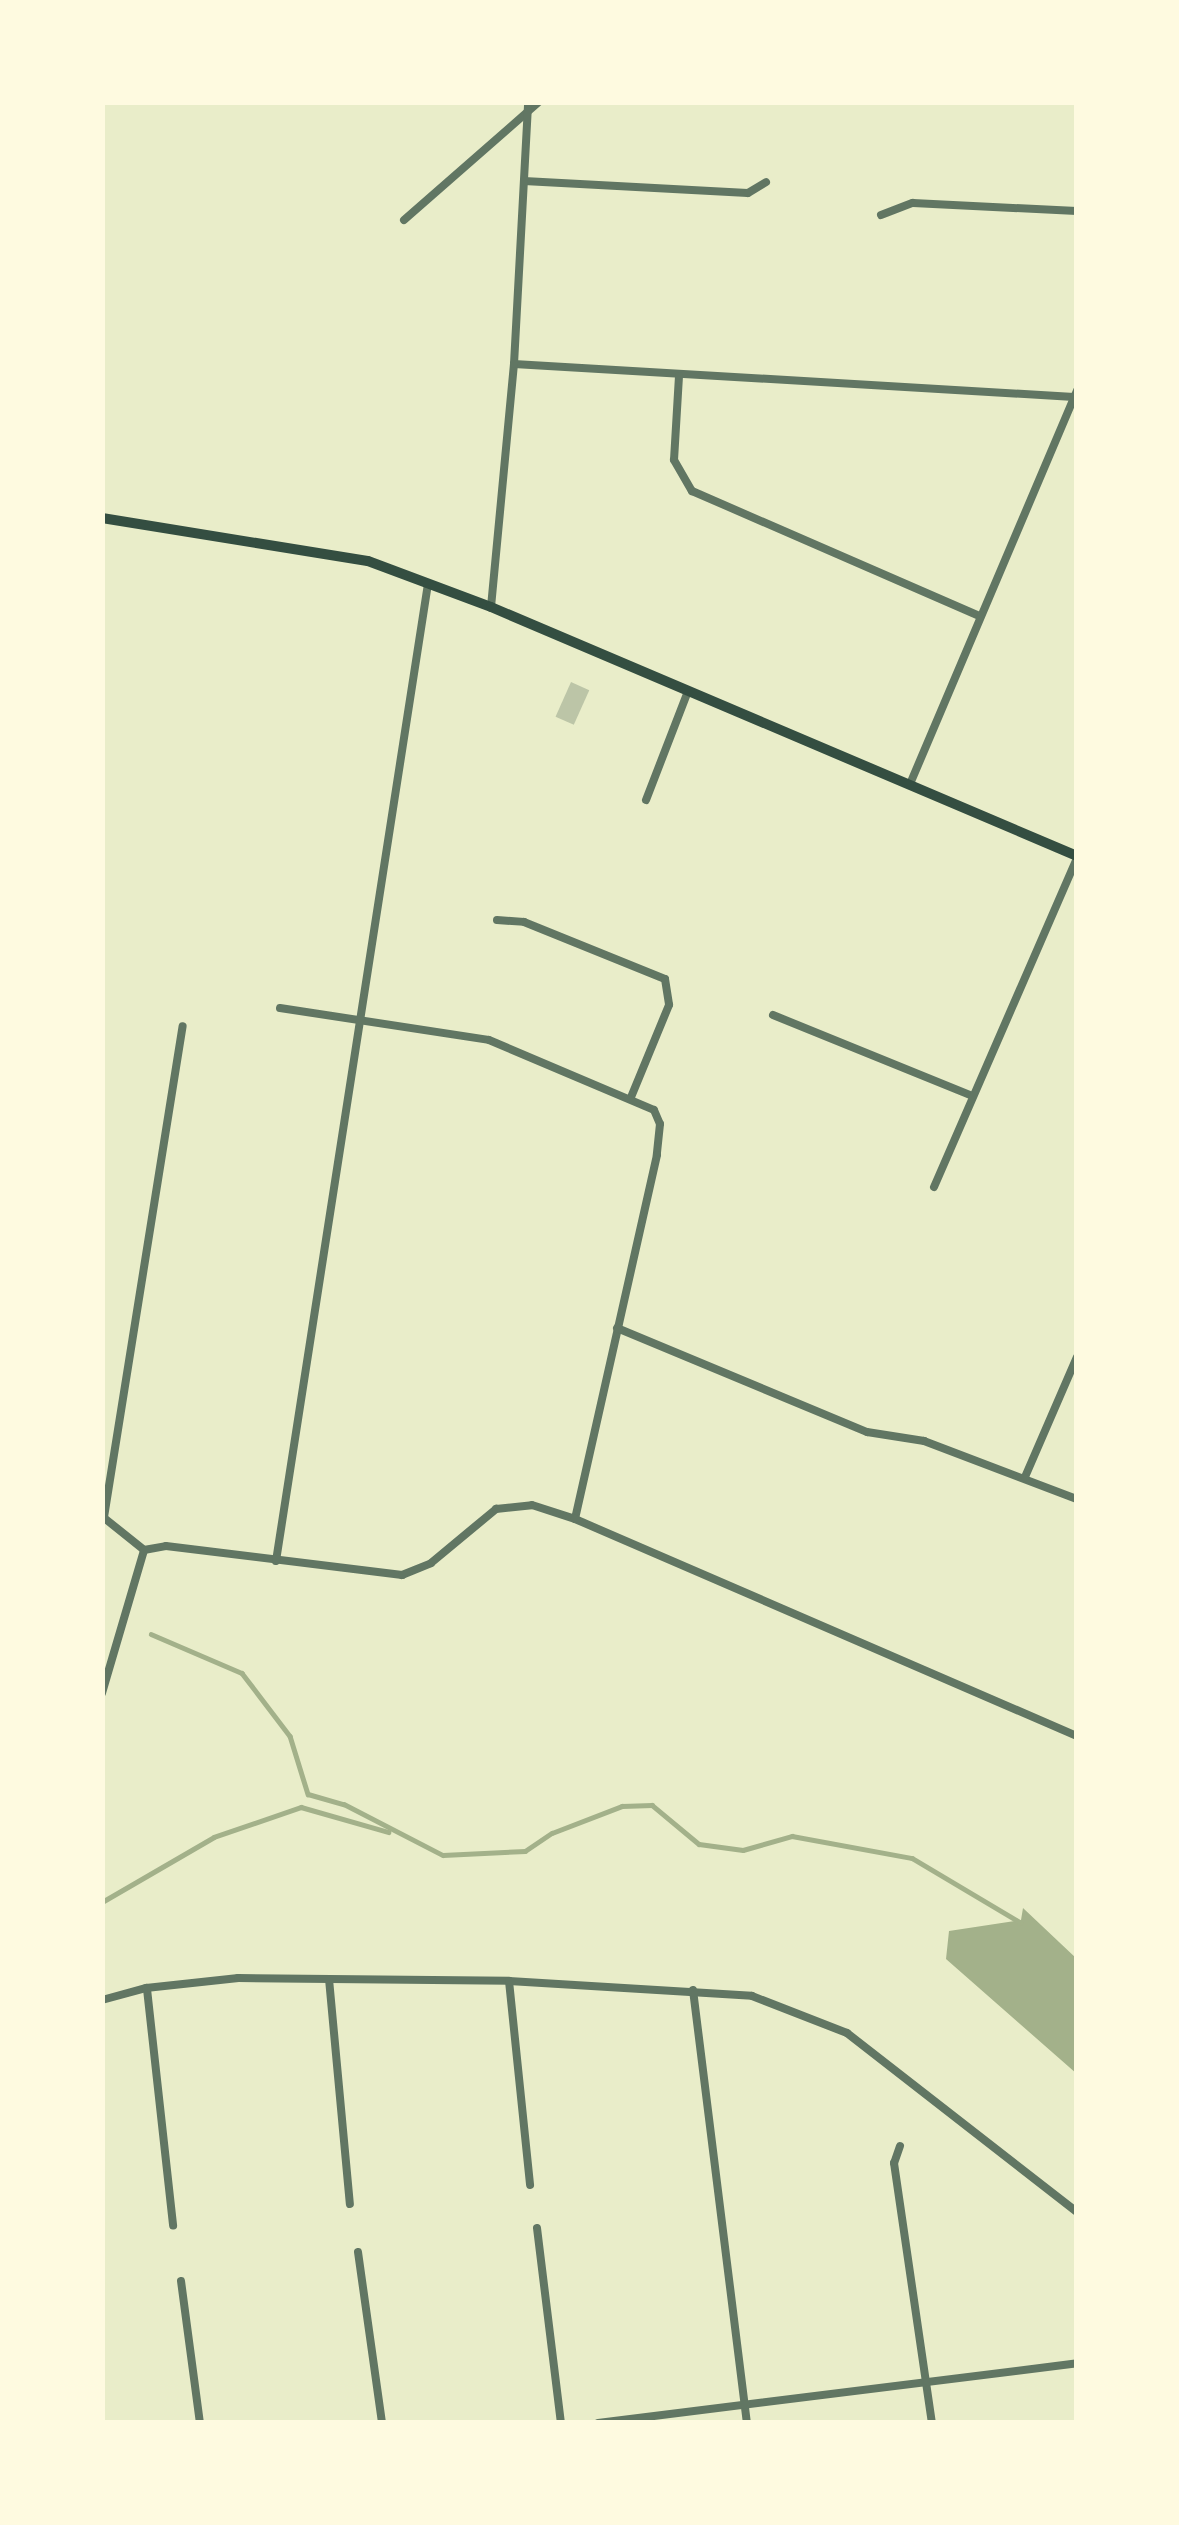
<!DOCTYPE html>
<style>
body{margin:0}
#map{position:relative;width:1179px;height:2525px;overflow:hidden;background:#e9edc9;font-family:"Sofia Sans Condensed",sans-serif}
div>[style]{position:absolute}
.water>*{inset:0;background:#a3b18a}
.stream>*{height:4.5px;margin:-2.25px;padding:0 2.25px;transform-origin:2.25px;border-radius:2.25px;background:#a3b18a}
.building>*{inset:0;background:#bcc5a7;transform-origin:0 0}
.minor>*{height:8px;margin:-4px;padding:0 4px;transform-origin:4px;border-radius:4px;background:#617663}
.secondary>*{height:10px;margin:-5px;padding:0 5px;transform-origin:5px;border-radius:5px;background:#344e41}
span{translate:-50% -50%;white-space:nowrap;text-align:center;line-height:1.15;-webkit-text-stroke:12px #fefae0;paint-order:stroke}
.frame{position:absolute;inset:0;border:105px solid #fefae0;pointer-events:none}
</style>
<div id="map">
<div class="water">
<div style="clip-path:polygon(1023px 1908px,1077px 1959px,1077px 2074px,946px 1959px,949px 1931px,1021px 1920px)"></div>
</div>
<div class="stream">
<div style="left:151px;top:1634px;width:99px;rotate:23.2deg"></div>
<div style="left:242px;top:1673px;width:79px;rotate:52.7deg"></div>
<div style="left:290px;top:1736px;width:61px;rotate:72.8deg"></div>
<div style="left:308px;top:1794px;width:37px;rotate:16deg"></div>
<div style="left:344px;top:1804px;width:111px;rotate:27.3deg"></div>
<div style="left:443px;top:1855px;width:82px;rotate:-2.8deg"></div>
<div style="left:525px;top:1851px;width:32px;rotate:-34deg"></div>
<div style="left:552px;top:1833px;width:75px;rotate:-21.1deg"></div>
<div style="left:622px;top:1806px;width:30px;rotate:-2deg"></div>
<div style="left:652px;top:1805px;width:61px;rotate:39.7deg"></div>
<div style="left:699px;top:1844px;width:44px;rotate:7.8deg"></div>
<div style="left:743px;top:1850px;width:51px;rotate:-15.9deg"></div>
<div style="left:792px;top:1836px;width:122px;rotate:10.4deg"></div>
<div style="left:912px;top:1858px;width:126px;rotate:30.7deg"></div>
<div style="left:102px;top:1902px;width:129px;rotate:-30.1deg"></div>
<div style="left:214px;top:1837px;width:92px;rotate:-19deg"></div>
<div style="left:301px;top:1807px;width:91px;rotate:16deg"></div>
</div>
<div class="building">
<div style="left:571px;top:682px;width:20px;height:38px;rotate:24deg"></div>
</div>
<div class="minor">
<div style="left:524px;top:181px;width:224px;rotate:3.1deg"></div>
<div style="left:748px;top:193px;width:21px;rotate:-31deg"></div>
<div style="left:881px;top:215px;width:34px;rotate:-21deg"></div>
<div style="left:913px;top:203px;width:164px;rotate:2.8deg"></div>
<div style="left:404px;top:220px;width:179px;rotate:-41.2deg"></div>
<div style="left:514px;top:364px;width:561px;rotate:3.37deg"></div>
<div style="left:679px;top:376px;width:84px;rotate:93.4deg"></div>
<div style="left:674px;top:460px;width:36px;rotate:60deg"></div>
<div style="left:692px;top:491px;width:314px;rotate:23.5deg"></div>
<div style="left:491px;top:607px;width:244px;rotate:-84.6deg"></div>
<div style="left:514px;top:364px;width:262px;rotate:-86.9deg"></div>
<div style="left:910px;top:784px;width:428px;rotate:-67deg"></div>
<div style="left:646px;top:800px;width:117px;rotate:-68.9deg"></div>
<div style="left:497px;top:920px;width:27px;rotate:4deg"></div>
<div style="left:524px;top:922px;width:152px;rotate:22deg"></div>
<div style="left:665px;top:979px;width:26px;rotate:81deg"></div>
<div style="left:669px;top:1005px;width:100px;rotate:112.4deg"></div>
<div style="left:280px;top:1008px;width:211px;rotate:8.7deg"></div>
<div style="left:489px;top:1040px;width:179px;rotate:23deg"></div>
<div style="left:654px;top:1110px;width:15px;rotate:67deg"></div>
<div style="left:660px;top:1124px;width:31px;rotate:96deg"></div>
<div style="left:657px;top:1155px;width:373px;rotate:102.7deg"></div>
<div style="left:773px;top:1015px;width:215px;rotate:22.1deg"></div>
<div style="left:934px;top:1187px;width:359px;rotate:-66.5deg"></div>
<div style="left:617px;top:1328px;width:271px;rotate:22.6deg"></div>
<div style="left:867px;top:1432px;width:58px;rotate:9deg"></div>
<div style="left:924px;top:1441px;width:164px;rotate:20.8deg"></div>
<div style="left:1025px;top:1477px;width:131px;rotate:-66.6deg"></div>
<div style="left:103px;top:1517px;width:53px;rotate:38.8deg"></div>
<div style="left:104px;top:1517px;width:497px;rotate:-80.9deg"></div>
<div style="left:144px;top:1550px;width:22px;rotate:-10deg"></div>
<div style="left:166px;top:1546px;width:238px;rotate:7deg"></div>
<div style="left:402px;top:1575px;width:31px;rotate:-22deg"></div>
<div style="left:431px;top:1563px;width:85px;rotate:-39.7deg"></div>
<div style="left:496px;top:1509px;width:36px;rotate:-6deg"></div>
<div style="left:532px;top:1505px;width:45px;rotate:18deg"></div>
<div style="left:575px;top:1519px;width:547px;rotate:23.38deg"></div>
<div style="left:276px;top:1561px;width:989px;rotate:-81.16deg"></div>
<div style="left:102px;top:1693px;width:149px;rotate:-73.6deg"></div>
<div style="left:329px;top:1979px;width:226px;rotate:84.7deg"></div>
<div style="left:509px;top:1981px;width:205px;rotate:84.1deg"></div>
<div style="left:147px;top:1989px;width:238px;rotate:83.7deg"></div>
<div style="left:693px;top:1990px;width:436px;rotate:82.9deg"></div>
<div style="left:102px;top:2000px;width:46px;rotate:-15.3deg"></div>
<div style="left:146px;top:1988px;width:93px;rotate:-6.2deg"></div>
<div style="left:238px;top:1978px;width:271px;rotate:0.6deg"></div>
<div style="left:509px;top:1981px;width:243px;rotate:3.5deg"></div>
<div style="left:752px;top:1996px;width:102px;rotate:21.3deg"></div>
<div style="left:847px;top:2033px;width:291px;rotate:37.9deg"></div>
<div style="left:900px;top:2146px;width:18px;rotate:109deg"></div>
<div style="left:894px;top:2163px;width:263px;rotate:81.7deg"></div>
<div style="left:537px;top:2228px;width:196px;rotate:83deg"></div>
<div style="left:358px;top:2252px;width:173px;rotate:82deg"></div>
<div style="left:181px;top:2281px;width:143px;rotate:82.4deg"></div>
<div style="left:598px;top:2423px;width:483px;rotate:-7.1deg"></div>
</div>
<div class="secondary">
<div style="left:102px;top:518px;width:269px;rotate:9.2deg"></div>
<div style="left:368px;top:561px;width:131px;rotate:20.5deg"></div>
<div style="left:491px;top:607px;width:637px;rotate:23.02deg"></div>
</div>
<div class="frame"></div>
</div>
